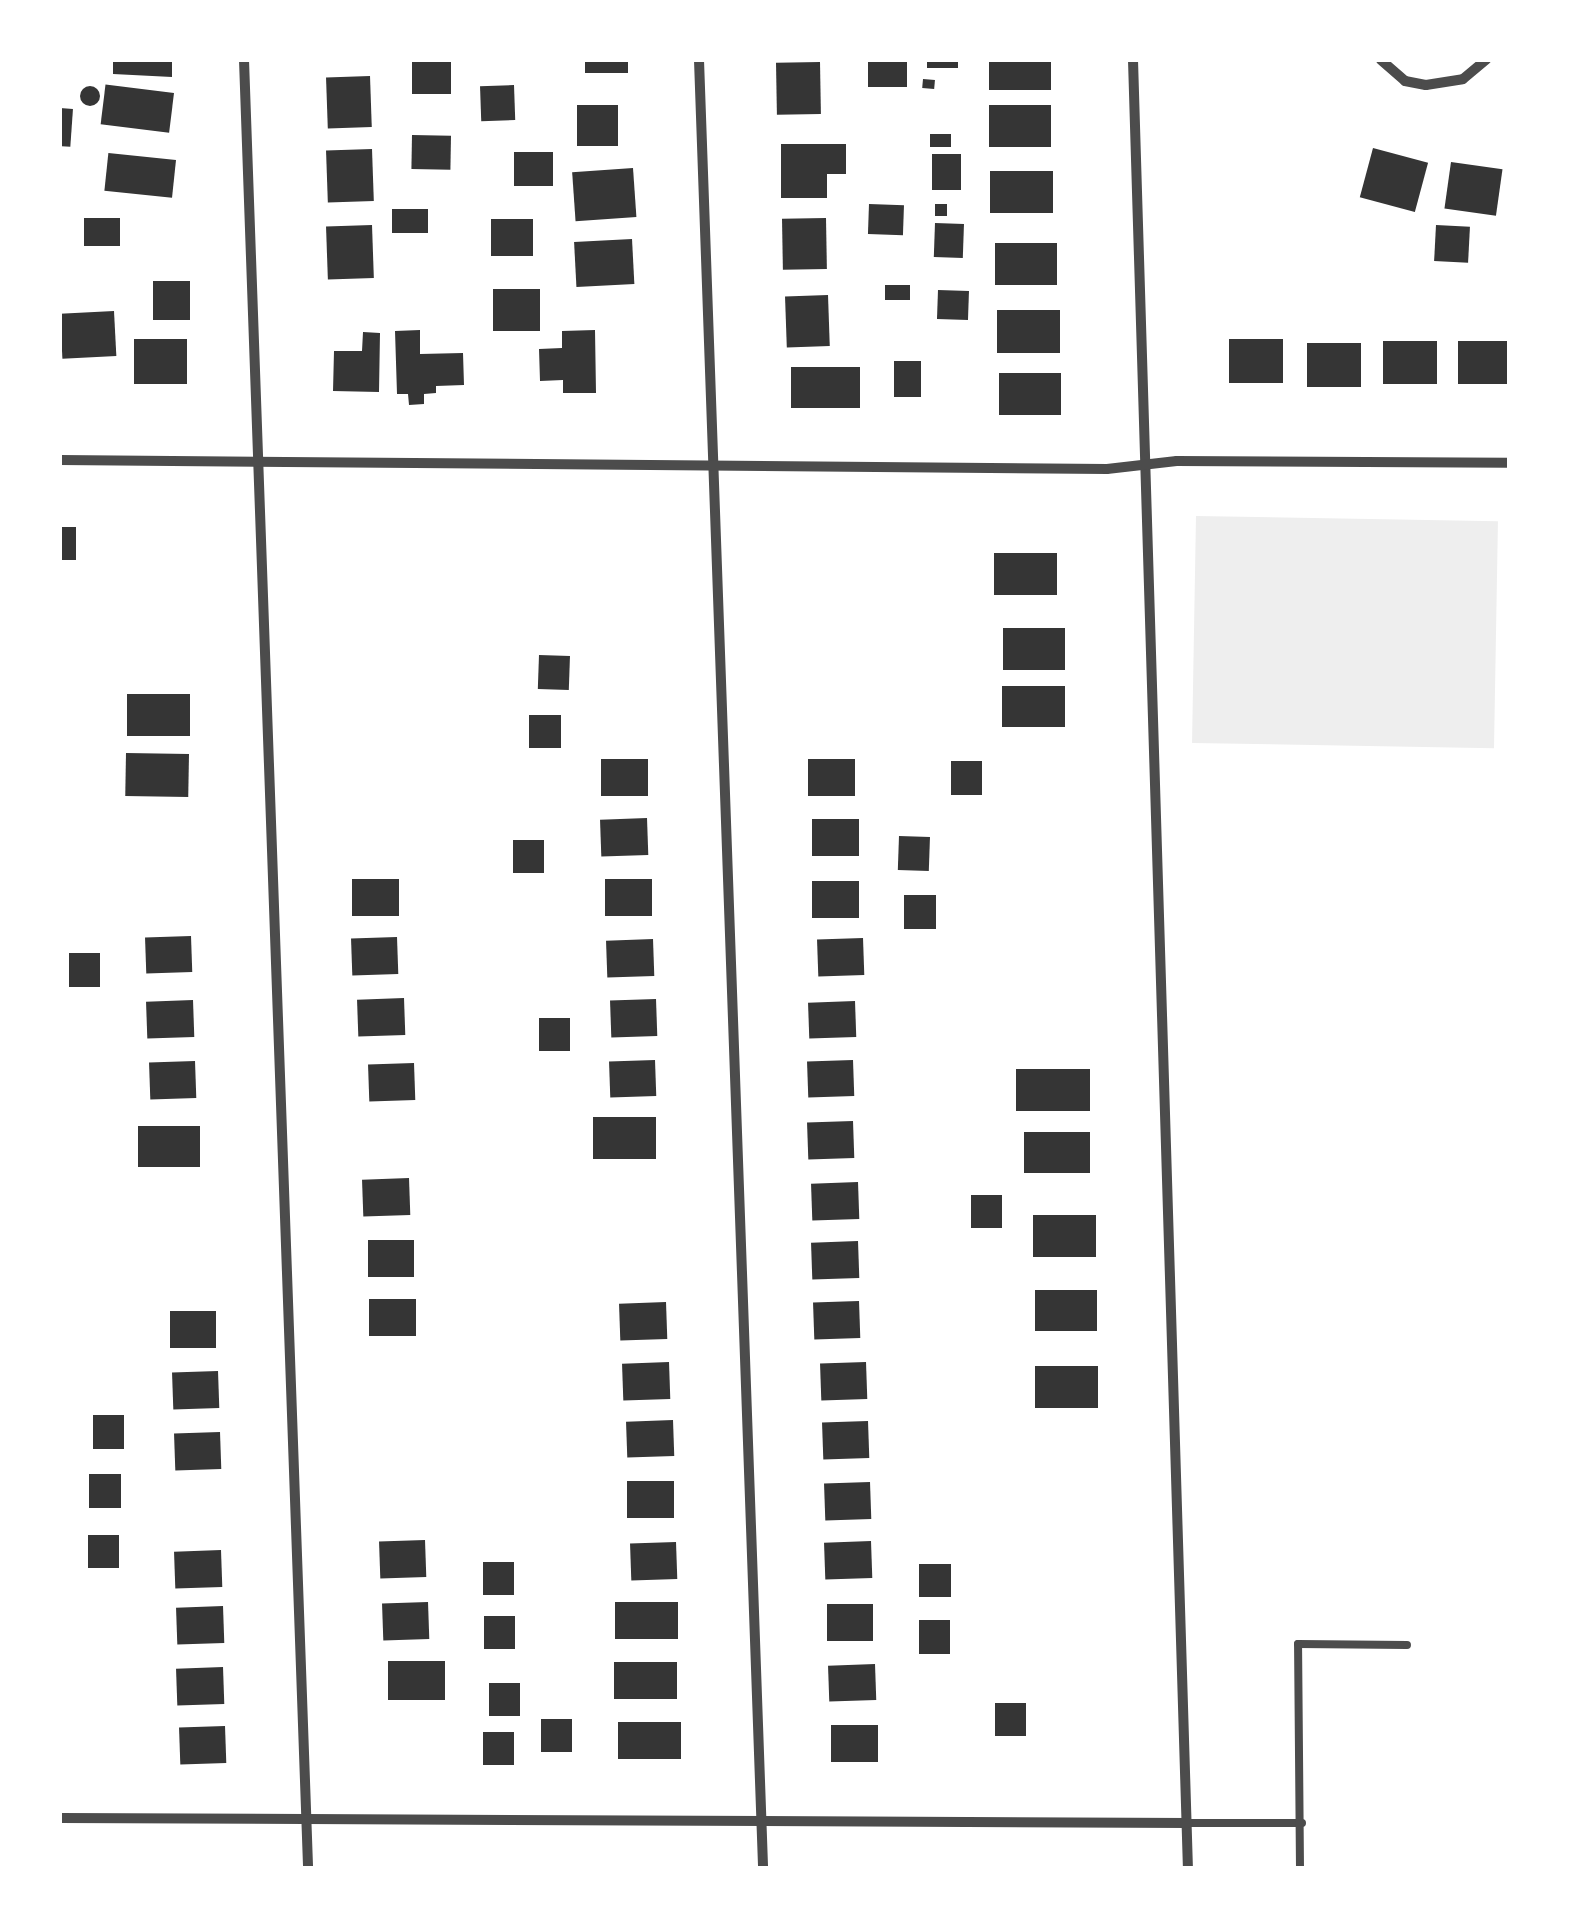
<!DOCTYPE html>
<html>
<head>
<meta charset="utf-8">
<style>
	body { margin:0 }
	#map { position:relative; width:1569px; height:1928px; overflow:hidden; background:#fff; font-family:Barlow,sans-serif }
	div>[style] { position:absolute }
	.green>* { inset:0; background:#eee; transform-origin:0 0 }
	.building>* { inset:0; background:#353535; transform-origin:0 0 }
	.round { border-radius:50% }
	.service>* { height:8px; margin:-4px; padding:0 4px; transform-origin:4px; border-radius:4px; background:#4c4c4c }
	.minor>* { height:10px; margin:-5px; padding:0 5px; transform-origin:5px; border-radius:5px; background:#4c4c4c }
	span { translate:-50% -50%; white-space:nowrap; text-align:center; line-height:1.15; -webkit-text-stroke:10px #fff; paint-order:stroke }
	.frame { position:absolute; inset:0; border:62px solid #fff; pointer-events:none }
</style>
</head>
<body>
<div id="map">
	<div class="green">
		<div style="left:1196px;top:516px;width:302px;height:227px;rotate:1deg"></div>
	</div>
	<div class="building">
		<div style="clip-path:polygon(113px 60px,172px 60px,172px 77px,113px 74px)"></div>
		<div style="left:585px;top:60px;width:43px;height:13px"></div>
		<div style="left:868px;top:60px;width:39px;height:27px"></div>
		<div style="left:927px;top:60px;width:31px;height:8px"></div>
		<div style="left:989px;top:60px;width:62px;height:30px"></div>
		<div style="left:412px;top:61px;width:39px;height:33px"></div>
		<div style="left:820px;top:62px;width:52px;height:44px;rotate:89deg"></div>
		<div style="left:370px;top:76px;width:51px;height:44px;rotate:88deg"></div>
		<div style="left:923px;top:79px;width:12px;height:9px;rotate:5deg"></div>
		<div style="left:514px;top:85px;width:35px;height:34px;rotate:88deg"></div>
		<div class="round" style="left:80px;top:86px;width:20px;height:20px"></div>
		<div style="left:174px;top:93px;width:40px;height:69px;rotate:97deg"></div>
		<div style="left:577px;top:105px;width:41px;height:41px"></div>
		<div style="left:989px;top:105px;width:62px;height:42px"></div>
		<div style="left:60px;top:108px;width:13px;height:38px;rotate:4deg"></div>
		<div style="left:930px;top:134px;width:21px;height:13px"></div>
		<div style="left:412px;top:135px;width:39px;height:34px;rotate:1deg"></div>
		<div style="clip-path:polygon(781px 144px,846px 144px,846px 174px,827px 174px,827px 198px,781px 198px)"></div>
		<div style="left:1373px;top:148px;width:57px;height:51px;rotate:15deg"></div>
		<div style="left:372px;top:149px;width:52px;height:46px;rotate:88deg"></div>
		<div style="left:514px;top:152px;width:39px;height:34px"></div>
		<div style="left:932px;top:154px;width:29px;height:36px"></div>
		<div style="left:176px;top:160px;width:38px;height:68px;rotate:96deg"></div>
		<div style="left:1451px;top:162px;width:52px;height:47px;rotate:8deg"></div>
		<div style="left:633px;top:168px;width:49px;height:61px;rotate:86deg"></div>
		<div style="left:990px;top:171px;width:63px;height:42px"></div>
		<div style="left:869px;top:204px;width:35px;height:30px;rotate:2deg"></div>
		<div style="left:935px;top:204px;width:12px;height:12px"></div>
		<div style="left:428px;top:209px;width:24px;height:36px;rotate:90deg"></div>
		<div style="left:84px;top:218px;width:36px;height:28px"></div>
		<div style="left:826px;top:218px;width:51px;height:44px;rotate:89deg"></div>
		<div style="left:491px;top:219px;width:42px;height:37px"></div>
		<div style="left:935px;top:223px;width:29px;height:34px;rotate:2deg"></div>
		<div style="left:372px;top:225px;width:53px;height:46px;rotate:88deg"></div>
		<div style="left:1436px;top:225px;width:34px;height:36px;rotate:3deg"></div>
		<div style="left:632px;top:239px;width:45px;height:58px;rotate:87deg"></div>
		<div style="left:995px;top:243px;width:62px;height:42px"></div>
		<div style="left:153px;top:281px;width:37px;height:39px"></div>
		<div style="left:885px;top:285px;width:25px;height:15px"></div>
		<div style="left:493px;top:289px;width:47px;height:42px"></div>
		<div style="left:938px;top:290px;width:31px;height:29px;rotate:2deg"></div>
		<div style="left:828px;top:295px;width:51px;height:43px;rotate:88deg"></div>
		<div style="left:997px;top:310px;width:63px;height:43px"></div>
		<div style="left:114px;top:311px;width:45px;height:54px;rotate:87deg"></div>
		<div style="clip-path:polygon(420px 330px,420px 354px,463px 353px,464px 385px,436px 386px,436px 393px,424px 394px,424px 404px,409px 405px,408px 394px,397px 394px,395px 331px)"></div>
		<div style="clip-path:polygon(595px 330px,596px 393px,563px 393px,563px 380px,540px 381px,539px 349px,562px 348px,562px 331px)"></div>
		<div style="clip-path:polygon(363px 332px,380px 333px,379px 392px,333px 391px,334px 351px,362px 351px)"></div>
		<div style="left:134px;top:339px;width:53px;height:45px"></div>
		<div style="left:1229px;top:339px;width:54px;height:44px"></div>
		<div style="left:1383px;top:341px;width:54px;height:43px"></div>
		<div style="left:1458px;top:341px;width:51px;height:43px"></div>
		<div style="left:1307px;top:343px;width:54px;height:44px"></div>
		<div style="left:894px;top:361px;width:27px;height:36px"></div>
		<div style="left:791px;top:367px;width:69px;height:41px"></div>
		<div style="left:999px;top:373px;width:62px;height:42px"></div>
		<div style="left:60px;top:527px;width:16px;height:33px"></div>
		<div style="left:994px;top:553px;width:63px;height:42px"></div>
		<div style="left:1003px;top:628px;width:62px;height:42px"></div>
		<div style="left:539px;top:655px;width:31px;height:34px;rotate:2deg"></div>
		<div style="left:1002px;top:686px;width:63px;height:41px"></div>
		<div style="left:127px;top:694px;width:63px;height:42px"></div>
		<div style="left:529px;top:715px;width:32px;height:33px"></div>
		<div style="left:126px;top:753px;width:63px;height:43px;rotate:1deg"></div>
		<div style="left:648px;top:759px;width:37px;height:47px;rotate:90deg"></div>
		<div style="left:855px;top:759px;width:37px;height:47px;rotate:90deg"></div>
		<div style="left:951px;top:761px;width:31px;height:34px"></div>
		<div style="left:647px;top:818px;width:37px;height:47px;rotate:88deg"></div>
		<div style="left:859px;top:819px;width:37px;height:47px;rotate:90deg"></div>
		<div style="left:899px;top:836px;width:31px;height:34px;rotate:2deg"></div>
		<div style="left:513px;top:840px;width:31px;height:33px"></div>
		<div style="left:399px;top:879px;width:37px;height:47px;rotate:90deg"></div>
		<div style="left:652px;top:879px;width:37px;height:47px;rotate:90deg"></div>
		<div style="left:859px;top:881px;width:37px;height:47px;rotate:90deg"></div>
		<div style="left:904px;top:895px;width:32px;height:34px"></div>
		<div style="left:191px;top:936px;width:36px;height:46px;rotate:88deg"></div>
		<div style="left:397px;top:937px;width:37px;height:46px;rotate:88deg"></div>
		<div style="left:863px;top:938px;width:37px;height:46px;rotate:88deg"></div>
		<div style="left:653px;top:939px;width:37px;height:47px;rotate:88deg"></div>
		<div style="left:69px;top:953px;width:31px;height:34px"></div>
		<div style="left:404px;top:998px;width:37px;height:47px;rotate:88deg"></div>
		<div style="left:656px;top:999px;width:37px;height:46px;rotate:88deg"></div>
		<div style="left:193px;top:1000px;width:37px;height:47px;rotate:88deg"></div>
		<div style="left:855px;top:1001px;width:36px;height:47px;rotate:88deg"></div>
		<div style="left:539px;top:1018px;width:31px;height:33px"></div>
		<div style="left:655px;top:1060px;width:36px;height:46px;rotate:88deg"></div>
		<div style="left:853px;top:1060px;width:36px;height:46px;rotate:88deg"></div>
		<div style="left:195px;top:1061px;width:37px;height:46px;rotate:88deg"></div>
		<div style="left:414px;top:1063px;width:37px;height:46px;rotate:88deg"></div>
		<div style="left:1016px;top:1069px;width:74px;height:42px"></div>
		<div style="left:593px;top:1117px;width:63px;height:42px"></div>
		<div style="left:853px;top:1121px;width:37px;height:46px;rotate:88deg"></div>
		<div style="left:138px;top:1126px;width:62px;height:41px"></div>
		<div style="left:1024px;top:1132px;width:66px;height:41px"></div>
		<div style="left:409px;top:1178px;width:37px;height:47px;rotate:88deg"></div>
		<div style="left:858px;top:1182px;width:37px;height:47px;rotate:88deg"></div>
		<div style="left:971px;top:1195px;width:31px;height:33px"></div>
		<div style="left:1033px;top:1215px;width:63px;height:42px"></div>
		<div style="left:368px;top:1240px;width:46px;height:37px"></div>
		<div style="left:858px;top:1241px;width:37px;height:47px;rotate:88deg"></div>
		<div style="left:1035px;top:1290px;width:62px;height:41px"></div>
		<div style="left:416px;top:1299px;width:37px;height:47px;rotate:90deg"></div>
		<div style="left:859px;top:1301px;width:37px;height:46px;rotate:88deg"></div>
		<div style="left:666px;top:1302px;width:37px;height:47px;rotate:88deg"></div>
		<div style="left:170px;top:1311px;width:46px;height:37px"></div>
		<div style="left:669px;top:1362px;width:37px;height:47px;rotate:88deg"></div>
		<div style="left:866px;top:1362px;width:37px;height:46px;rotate:88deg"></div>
		<div style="left:1035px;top:1366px;width:63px;height:42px"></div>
		<div style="left:218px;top:1371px;width:37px;height:46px;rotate:88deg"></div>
		<div style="left:93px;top:1415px;width:31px;height:34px"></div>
		<div style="left:673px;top:1420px;width:36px;height:47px;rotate:88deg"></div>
		<div style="left:868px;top:1421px;width:37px;height:46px;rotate:88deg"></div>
		<div style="left:220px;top:1432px;width:37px;height:46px;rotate:88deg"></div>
		<div style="left:89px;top:1474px;width:32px;height:34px"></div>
		<div style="left:674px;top:1481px;width:37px;height:47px;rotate:90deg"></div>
		<div style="left:870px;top:1482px;width:37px;height:46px;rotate:88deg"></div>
		<div style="left:88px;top:1535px;width:31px;height:33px"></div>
		<div style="left:425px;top:1540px;width:37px;height:46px;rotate:88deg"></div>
		<div style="left:871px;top:1541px;width:37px;height:47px;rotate:88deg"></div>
		<div style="left:676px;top:1542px;width:37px;height:46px;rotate:88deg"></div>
		<div style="left:221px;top:1550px;width:37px;height:47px;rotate:88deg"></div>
		<div style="left:483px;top:1562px;width:31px;height:33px"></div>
		<div style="left:919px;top:1564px;width:32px;height:33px"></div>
		<div style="left:428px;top:1602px;width:37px;height:46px;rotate:88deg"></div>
		<div style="left:615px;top:1602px;width:63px;height:37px"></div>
		<div style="left:827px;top:1604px;width:46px;height:37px"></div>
		<div style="left:223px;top:1606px;width:37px;height:47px;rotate:88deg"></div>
		<div style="left:484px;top:1616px;width:31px;height:33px"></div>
		<div style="left:919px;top:1620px;width:31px;height:34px"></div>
		<div style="left:445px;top:1661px;width:39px;height:57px;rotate:90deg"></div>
		<div style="left:677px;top:1662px;width:37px;height:63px;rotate:90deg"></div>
		<div style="left:875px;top:1664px;width:36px;height:47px;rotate:88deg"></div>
		<div style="left:223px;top:1667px;width:37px;height:47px;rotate:88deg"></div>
		<div style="left:489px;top:1683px;width:31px;height:33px"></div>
		<div style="left:995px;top:1703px;width:31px;height:33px"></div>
		<div style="left:541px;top:1719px;width:31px;height:33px"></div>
		<div style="left:681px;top:1722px;width:37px;height:63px;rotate:90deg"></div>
		<div style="left:831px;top:1725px;width:47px;height:37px"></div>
		<div style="left:225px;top:1726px;width:37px;height:46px;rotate:88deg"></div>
		<div style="left:483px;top:1732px;width:31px;height:33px"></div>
	</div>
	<div class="service">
		<div style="left:1188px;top:1823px;width:114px"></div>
		<div style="left:1300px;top:1868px;width:224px;rotate:-90.5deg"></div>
		<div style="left:1298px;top:1644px;width:109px;rotate:0.5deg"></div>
	</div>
	<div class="minor">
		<div style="left:244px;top:60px;width:1809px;rotate:87.97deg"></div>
		<div style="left:699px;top:60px;width:1809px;rotate:87.97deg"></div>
		<div style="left:1133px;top:60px;width:1809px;rotate:88.26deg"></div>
		<div style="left:1381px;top:60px;width:32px;rotate:41deg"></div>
		<div style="left:1405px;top:81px;width:21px;rotate:11deg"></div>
		<div style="left:1426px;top:85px;width:37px;rotate:-9deg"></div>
		<div style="left:1463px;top:79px;width:30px;rotate:-40deg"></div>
		<div style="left:60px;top:460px;width:1047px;rotate:0.49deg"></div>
		<div style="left:1107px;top:469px;width:70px;rotate:-6.5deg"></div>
		<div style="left:1177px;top:461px;width:332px;rotate:0.3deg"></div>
		<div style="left:60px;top:1818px;width:1128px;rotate:0.25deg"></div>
	</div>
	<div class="frame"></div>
</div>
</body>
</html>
